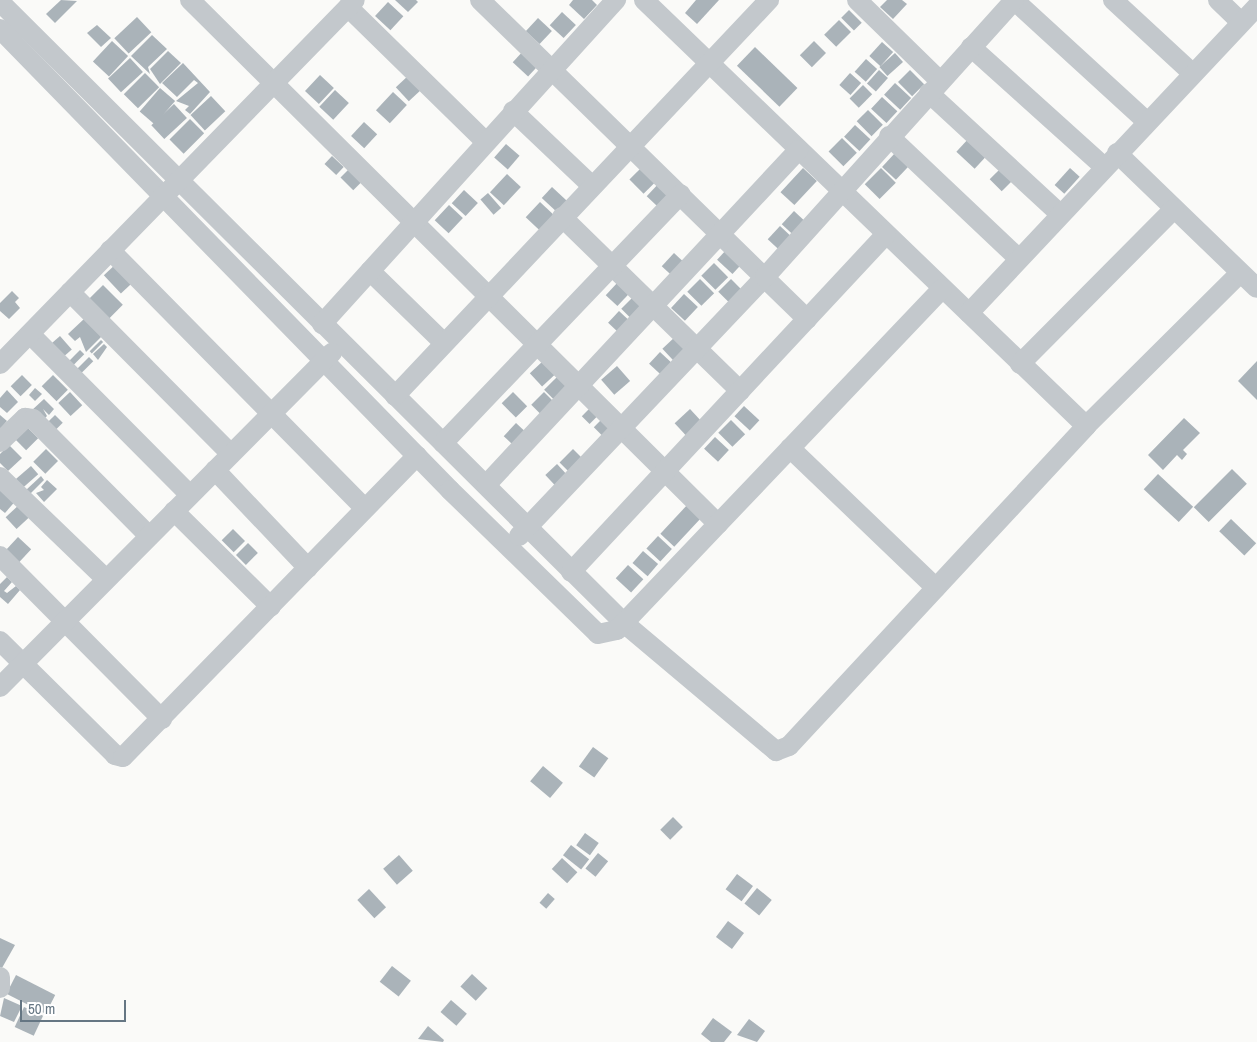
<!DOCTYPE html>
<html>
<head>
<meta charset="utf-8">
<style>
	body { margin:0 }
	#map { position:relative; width:1257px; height:1042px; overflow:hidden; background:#fafaf8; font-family:"Archivo Narrow",sans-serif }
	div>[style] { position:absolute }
	.building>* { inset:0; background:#aab3b9; transform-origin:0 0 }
	.minor>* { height:20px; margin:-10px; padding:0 10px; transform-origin:10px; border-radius:10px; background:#c3c8cc }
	span { translate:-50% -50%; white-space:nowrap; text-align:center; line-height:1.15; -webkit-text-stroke:5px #fff; paint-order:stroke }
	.scale { position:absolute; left:20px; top:1000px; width:106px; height:22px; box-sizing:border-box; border:2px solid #657683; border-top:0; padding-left:6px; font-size:15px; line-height:18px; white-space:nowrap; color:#657683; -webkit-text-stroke:4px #fff; paint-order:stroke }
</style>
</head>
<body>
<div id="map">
	<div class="building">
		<div style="clip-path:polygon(61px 0,77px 1px,55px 23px,46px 14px)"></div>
		<div style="clip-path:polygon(395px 0,416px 0,418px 2px,408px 12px)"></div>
		<div style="clip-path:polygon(573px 0,592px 0,597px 5px,584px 19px,569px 5px)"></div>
		<div style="clip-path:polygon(696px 0,719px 0,697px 24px,685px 13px)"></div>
		<div style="clip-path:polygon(887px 0,902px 0,907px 4px,893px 19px,880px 7px)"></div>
		<div style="left:388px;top:2px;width:21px;height:19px;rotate:43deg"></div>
		<div style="left:849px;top:10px;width:18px;height:11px;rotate:45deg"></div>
		<div style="left:562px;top:12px;width:19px;height:18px;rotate:43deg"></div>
		<div style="left:137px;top:17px;width:21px;height:31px;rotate:47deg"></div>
		<div style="left:538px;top:18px;width:19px;height:18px;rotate:43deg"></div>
		<div style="left:839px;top:20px;width:17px;height:21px;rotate:45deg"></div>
		<div style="clip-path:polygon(97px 25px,111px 38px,101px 47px,87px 33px)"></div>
		<div style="clip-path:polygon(152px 35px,167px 49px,148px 67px,150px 74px,131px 56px)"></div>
		<div style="left:112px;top:41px;width:22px;height:28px;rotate:43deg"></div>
		<div style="left:814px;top:41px;width:17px;height:20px;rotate:45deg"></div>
		<div style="left:882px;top:42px;width:15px;height:19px;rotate:42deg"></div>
		<div style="left:755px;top:47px;width:59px;height:26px;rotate:44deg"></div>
		<div style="left:525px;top:49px;width:21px;height:18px;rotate:43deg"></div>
		<div style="clip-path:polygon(168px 51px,181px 63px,160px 84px,150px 69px)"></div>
		<div style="left:895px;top:53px;width:12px;height:21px;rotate:48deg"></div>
		<div style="left:130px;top:58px;width:19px;height:30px;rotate:47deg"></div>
		<div style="left:866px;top:59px;width:15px;height:17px;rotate:42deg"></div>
		<div style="clip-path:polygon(183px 63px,210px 92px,190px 114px,185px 110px,189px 106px,176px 101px,198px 83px,194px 80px,177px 97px,162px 83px)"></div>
		<div style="left:879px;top:70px;width:12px;height:18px;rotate:42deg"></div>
		<div style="left:910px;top:70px;width:20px;height:17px;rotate:45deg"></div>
		<div style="left:145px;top:73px;width:20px;height:30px;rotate:45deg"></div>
		<div style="left:850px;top:73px;width:15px;height:16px;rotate:42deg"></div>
		<div style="left:320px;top:75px;width:19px;height:22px;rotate:43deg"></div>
		<div style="left:409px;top:75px;width:19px;height:18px;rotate:47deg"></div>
		<div style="left:895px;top:83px;width:22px;height:16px;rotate:43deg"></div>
		<div style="left:863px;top:85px;width:13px;height:19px;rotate:45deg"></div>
		<div style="left:160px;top:88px;width:20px;height:31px;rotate:41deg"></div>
		<div style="left:335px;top:90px;width:19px;height:23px;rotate:43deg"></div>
		<div style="left:393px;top:92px;width:19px;height:25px;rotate:43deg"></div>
		<div style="left:211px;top:96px;width:21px;height:28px;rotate:47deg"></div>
		<div style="left:882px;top:97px;width:21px;height:16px;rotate:43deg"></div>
		<div style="left:174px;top:104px;width:19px;height:31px;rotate:47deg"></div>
		<div style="left:868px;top:110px;width:21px;height:16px;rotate:45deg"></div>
		<div style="left:190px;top:119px;width:20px;height:29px;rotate:45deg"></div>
		<div style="left:364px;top:122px;width:18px;height:19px;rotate:43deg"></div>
		<div style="left:855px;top:125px;width:21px;height:16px;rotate:43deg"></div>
		<div style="left:970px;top:137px;width:25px;height:20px;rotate:43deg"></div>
		<div style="left:842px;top:138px;width:21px;height:19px;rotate:45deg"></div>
		<div style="left:506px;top:144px;width:18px;height:18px;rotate:41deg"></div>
		<div style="left:895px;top:153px;width:19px;height:19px;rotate:43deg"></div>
		<div style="left:332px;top:156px;width:16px;height:11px;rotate:43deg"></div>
		<div style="left:645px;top:164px;width:20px;height:22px;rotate:45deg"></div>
		<div style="left:803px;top:168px;width:19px;height:33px;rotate:43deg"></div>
		<div style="left:881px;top:168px;width:21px;height:23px;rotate:45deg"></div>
		<div style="left:1001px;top:168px;width:17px;height:16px;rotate:45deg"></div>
		<div style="left:1070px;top:168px;width:13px;height:23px;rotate:42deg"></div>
		<div style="left:349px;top:169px;width:18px;height:12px;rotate:45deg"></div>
		<div style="left:507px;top:174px;width:19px;height:25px;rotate:43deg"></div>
		<div style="left:661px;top:181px;width:19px;height:21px;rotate:43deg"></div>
		<div style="left:552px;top:187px;width:21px;height:15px;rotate:43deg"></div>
		<div style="left:464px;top:190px;width:19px;height:18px;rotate:43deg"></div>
		<div style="left:488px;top:193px;width:20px;height:10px;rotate:49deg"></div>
		<div style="left:540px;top:202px;width:19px;height:21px;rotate:43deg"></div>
		<div style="left:449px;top:205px;width:19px;height:21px;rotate:43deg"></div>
		<div style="left:794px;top:211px;width:19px;height:18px;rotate:43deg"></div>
		<div style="left:780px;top:226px;width:18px;height:18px;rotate:43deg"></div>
		<div style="left:728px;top:248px;width:21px;height:16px;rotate:43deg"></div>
		<div style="left:674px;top:253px;width:19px;height:18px;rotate:43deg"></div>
		<div style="left:117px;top:263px;width:25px;height:18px;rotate:47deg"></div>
		<div style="left:714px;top:263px;width:20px;height:18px;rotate:45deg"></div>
		<div style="left:700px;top:279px;width:20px;height:18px;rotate:45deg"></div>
		<div style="left:731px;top:279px;width:20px;height:18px;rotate:45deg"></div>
		<div style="left:618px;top:282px;width:16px;height:18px;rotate:43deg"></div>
		<div style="left:103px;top:285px;width:28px;height:21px;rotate:45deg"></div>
		<div style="clip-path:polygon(12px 291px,19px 298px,15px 302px,20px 308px,9px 319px,0 311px,0 303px)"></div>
		<div style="left:684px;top:294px;width:19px;height:19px;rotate:43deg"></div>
		<div style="left:634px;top:296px;width:18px;height:18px;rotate:45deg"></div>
		<div style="left:619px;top:311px;width:19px;height:16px;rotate:43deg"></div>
		<div style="clip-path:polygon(85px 318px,102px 336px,86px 352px,80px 337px,75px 341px,68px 334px)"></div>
		<div style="left:677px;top:335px;width:22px;height:20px;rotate:47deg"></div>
		<div style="left:60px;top:336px;width:18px;height:16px;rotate:49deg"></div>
		<div style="left:101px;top:340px;width:3px;height:16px;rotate:45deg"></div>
		<div style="clip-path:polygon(104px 344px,107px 347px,98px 360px,93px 354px)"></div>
		<div style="left:80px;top:350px;width:6px;height:19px;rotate:45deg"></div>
		<div style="left:660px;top:352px;width:21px;height:16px;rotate:43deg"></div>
		<div style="left:89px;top:357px;width:6px;height:17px;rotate:45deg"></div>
		<div style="left:543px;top:361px;width:18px;height:18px;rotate:47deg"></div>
		<div style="clip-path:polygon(1257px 361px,1257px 400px,1238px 381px)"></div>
		<div style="left:617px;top:366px;width:20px;height:21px;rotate:49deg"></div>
		<div style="left:22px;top:375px;width:14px;height:16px;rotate:45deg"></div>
		<div style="left:53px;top:375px;width:21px;height:16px;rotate:45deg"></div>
		<div style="left:559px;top:375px;width:20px;height:21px;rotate:45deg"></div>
		<div style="clip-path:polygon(35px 388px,42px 394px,35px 401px,29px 395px)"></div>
		<div style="clip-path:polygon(7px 390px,18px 402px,7px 413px,0 407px,0 398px)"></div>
		<div style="left:70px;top:392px;width:18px;height:16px;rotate:47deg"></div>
		<div style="left:513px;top:392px;width:20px;height:16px;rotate:45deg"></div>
		<div style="left:544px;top:392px;width:18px;height:18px;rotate:45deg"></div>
		<div style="clip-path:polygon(44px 399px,54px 409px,49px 415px,43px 409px,47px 416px,42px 421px,31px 411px)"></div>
		<div style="left:744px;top:406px;width:21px;height:14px;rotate:43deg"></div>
		<div style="left:591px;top:407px;width:11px;height:13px;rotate:45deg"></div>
		<div style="left:690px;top:409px;width:19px;height:21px;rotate:47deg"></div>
		<div style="clip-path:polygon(0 415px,7px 421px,0 429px)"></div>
		<div style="left:55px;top:415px;width:11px;height:10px;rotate:45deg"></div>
		<div style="left:603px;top:418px;width:16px;height:13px;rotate:45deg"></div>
		<div style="clip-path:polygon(1184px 418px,1200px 433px,1183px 450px,1187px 454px,1182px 460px,1177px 455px,1163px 470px,1148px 455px)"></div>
		<div style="left:731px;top:420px;width:20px;height:18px;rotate:45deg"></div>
		<div style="left:516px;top:423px;width:19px;height:18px;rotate:43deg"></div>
		<div style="left:24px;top:424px;width:20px;height:17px;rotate:45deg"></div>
		<div style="left:715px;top:437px;width:19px;height:16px;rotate:43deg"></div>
		<div style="clip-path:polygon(9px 445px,22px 458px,8px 471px,0 463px,0 454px)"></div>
		<div style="left:46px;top:449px;width:17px;height:18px;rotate:45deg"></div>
		<div style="left:573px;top:449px;width:17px;height:19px;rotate:45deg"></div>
		<div style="left:557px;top:464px;width:19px;height:16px;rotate:47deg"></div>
		<div style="left:31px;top:466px;width:11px;height:20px;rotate:49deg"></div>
		<div style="left:1232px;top:469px;width:21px;height:54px;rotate:45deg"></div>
		<div style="left:1158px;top:474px;width:48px;height:21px;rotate:43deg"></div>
		<div style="clip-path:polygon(41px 476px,44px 480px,29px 495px,25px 491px)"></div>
		<div style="clip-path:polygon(47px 480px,57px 489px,44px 502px,36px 493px,44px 490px,41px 487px)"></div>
		<div style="clip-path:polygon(0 488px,18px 498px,5px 513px,0 509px)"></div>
		<div style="left:21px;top:503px;width:16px;height:21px;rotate:47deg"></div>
		<div style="left:689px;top:503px;width:19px;height:42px;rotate:43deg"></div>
		<div style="left:1231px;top:519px;width:35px;height:17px;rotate:44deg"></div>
		<div style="left:233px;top:529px;width:17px;height:16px;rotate:45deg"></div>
		<div style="left:658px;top:536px;width:19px;height:17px;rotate:43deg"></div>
		<div style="left:18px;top:537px;width:18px;height:18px;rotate:43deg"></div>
		<div style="left:248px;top:543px;width:14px;height:17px;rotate:45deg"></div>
		<div style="left:643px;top:551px;width:20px;height:16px;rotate:41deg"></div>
		<div style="left:628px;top:565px;width:21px;height:18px;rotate:43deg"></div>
		<div style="clip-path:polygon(7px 577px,12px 582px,4px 591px,7px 593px,16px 586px,20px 590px,8px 604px,0 597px,0 584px)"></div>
		<div style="left:593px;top:747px;width:19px;height:24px;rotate:36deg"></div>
		<div style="left:543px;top:766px;width:26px;height:20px;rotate:40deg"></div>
		<div style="left:673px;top:817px;width:14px;height:18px;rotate:45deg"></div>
		<div style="left:585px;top:833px;width:17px;height:15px;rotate:36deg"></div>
		<div style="left:571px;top:845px;width:23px;height:13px;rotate:38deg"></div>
		<div style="left:598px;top:853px;width:13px;height:20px;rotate:39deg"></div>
		<div style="left:399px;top:855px;width:21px;height:21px;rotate:49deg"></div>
		<div style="left:562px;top:858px;width:21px;height:15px;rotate:43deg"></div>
		<div style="left:737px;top:874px;width:20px;height:19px;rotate:37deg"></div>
		<div style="left:757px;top:888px;width:19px;height:20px;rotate:39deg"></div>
		<div style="left:369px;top:889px;width:25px;height:16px;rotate:47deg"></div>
		<div style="left:548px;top:893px;width:9px;height:13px;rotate:41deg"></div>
		<div style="left:728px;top:921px;width:20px;height:20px;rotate:37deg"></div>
		<div style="clip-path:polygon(0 938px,15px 945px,2px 968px,0 967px)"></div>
		<div style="left:392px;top:966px;width:24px;height:20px;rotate:38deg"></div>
		<div style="left:472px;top:974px;width:21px;height:17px;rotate:43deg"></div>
		<div style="left:16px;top:975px;width:44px;height:21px;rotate:27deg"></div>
		<div style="clip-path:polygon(4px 998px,22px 1006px,14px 1022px,0 1016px)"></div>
		<div style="left:451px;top:1000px;width:21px;height:16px;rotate:41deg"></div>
		<div style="left:24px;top:1007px;width:21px;height:22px;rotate:25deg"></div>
		<div style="clip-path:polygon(713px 1018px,732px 1032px,724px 1042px,711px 1042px,701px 1034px)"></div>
		<div style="clip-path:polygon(749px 1019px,765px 1031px,757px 1042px,737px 1035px)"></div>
		<div style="clip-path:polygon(428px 1026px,444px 1040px,443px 1042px,418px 1039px)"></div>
	</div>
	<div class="minor">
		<div style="left:190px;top:0;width:744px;rotate:44.78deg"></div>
		<div style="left:480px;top:0;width:457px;rotate:44.3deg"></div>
		<div style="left:644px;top:0;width:614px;rotate:43.94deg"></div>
		<div style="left:857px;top:0;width:115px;rotate:44.3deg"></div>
		<div style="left:1014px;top:0;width:179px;rotate:42.5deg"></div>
		<div style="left:1113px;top:0;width:108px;rotate:42.7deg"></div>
		<div style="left:1218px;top:0;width:32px;rotate:44deg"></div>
		<div style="left:0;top:2px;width:880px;rotate:44.86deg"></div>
		<div style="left:624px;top:623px;width:199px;rotate:40.1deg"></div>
		<div style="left:776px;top:751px;width:14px;rotate:-21deg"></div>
		<div style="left:789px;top:746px;width:437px;rotate:-47.1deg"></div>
		<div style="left:1086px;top:426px;width:217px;rotate:-44.8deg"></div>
		<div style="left:348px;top:7px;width:192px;rotate:44.4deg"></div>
		<div style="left:0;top:29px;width:644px;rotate:45.69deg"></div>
		<div style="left:450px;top:490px;width:206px;rotate:44.2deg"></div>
		<div style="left:598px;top:634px;width:19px;rotate:-12deg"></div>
		<div style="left:617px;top:630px;width:471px;rotate:-46.4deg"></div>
		<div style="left:971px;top:47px;width:178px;rotate:42deg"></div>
		<div style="left:929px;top:93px;width:177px;rotate:42.7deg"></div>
		<div style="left:513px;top:111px;width:109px;rotate:43.5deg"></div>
		<div style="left:889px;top:136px;width:178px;rotate:43.4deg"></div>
		<div style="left:1117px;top:153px;width:194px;rotate:44deg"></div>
		<div style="left:562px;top:217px;width:249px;rotate:44.3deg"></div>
		<div style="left:110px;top:250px;width:363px;rotate:45.4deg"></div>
		<div style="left:370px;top:271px;width:103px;rotate:44.2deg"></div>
		<div style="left:70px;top:292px;width:228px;rotate:45.2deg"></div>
		<div style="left:969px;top:313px;width:421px;rotate:-46.8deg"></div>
		<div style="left:322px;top:324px;width:438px;rotate:-47.8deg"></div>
		<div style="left:30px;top:334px;width:227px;rotate:45.2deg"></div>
		<div style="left:0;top:364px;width:508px;rotate:-45.72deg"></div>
		<div style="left:1020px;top:364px;width:218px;rotate:-45.2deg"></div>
		<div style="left:395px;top:396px;width:545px;rotate:-46.64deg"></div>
		<div style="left:0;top:442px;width:35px;rotate:-44deg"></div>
		<div style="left:25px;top:418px;width:8px;rotate:7deg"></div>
		<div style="left:33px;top:419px;width:165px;rotate:45.2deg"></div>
		<div style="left:443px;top:443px;width:344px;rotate:-46.3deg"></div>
		<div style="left:790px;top:448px;width:202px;rotate:43.8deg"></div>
		<div style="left:215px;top:470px;width:135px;rotate:46.5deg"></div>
		<div style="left:0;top:477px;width:147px;rotate:43.9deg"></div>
		<div style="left:486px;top:485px;width:458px;rotate:-47deg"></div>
		<div style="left:174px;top:511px;width:136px;rotate:44.7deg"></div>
		<div style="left:519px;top:536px;width:357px;rotate:-46.5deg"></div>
		<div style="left:765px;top:277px;width:372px;rotate:-48deg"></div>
		<div style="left:0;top:556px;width:230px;rotate:45.2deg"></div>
		<div style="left:571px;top:572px;width:461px;rotate:-47deg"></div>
		<div style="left:0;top:641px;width:162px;rotate:44.7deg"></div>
		<div style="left:115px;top:755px;width:8px;rotate:14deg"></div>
		<div style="left:123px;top:757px;width:421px;rotate:-45.7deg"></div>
		<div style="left:0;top:687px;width:471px;rotate:-45.2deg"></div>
		<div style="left:0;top:977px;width:11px;rotate:90deg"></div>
	</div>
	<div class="scale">50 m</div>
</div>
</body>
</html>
